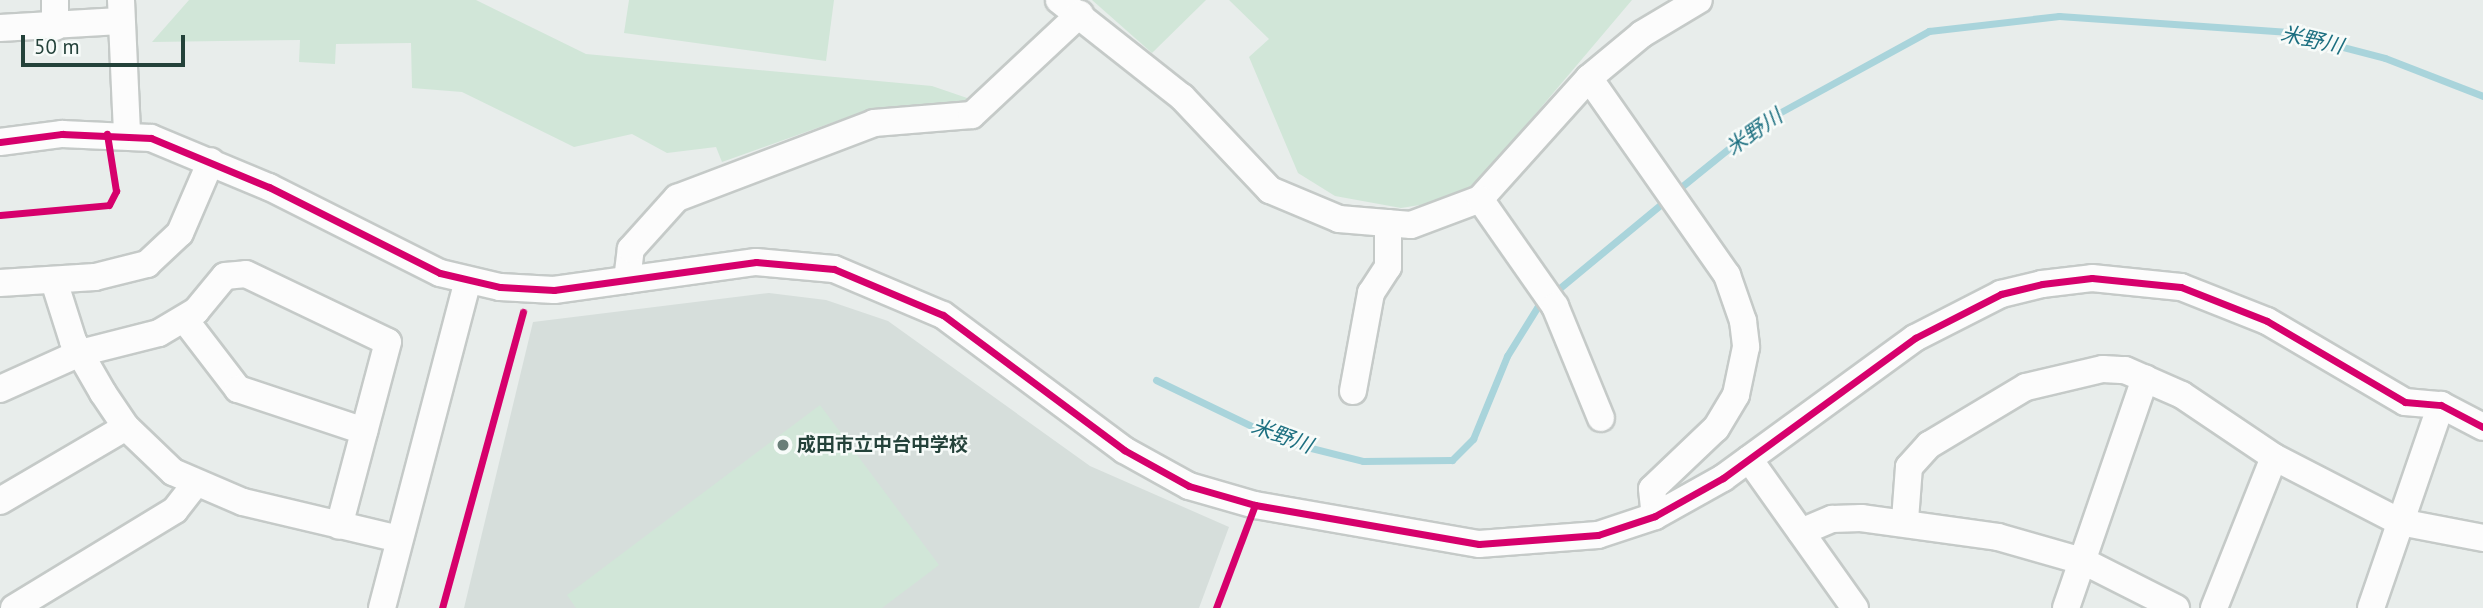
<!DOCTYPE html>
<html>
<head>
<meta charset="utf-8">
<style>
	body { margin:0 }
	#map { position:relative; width:2483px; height:608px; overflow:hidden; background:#e8edeb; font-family:"PT Sans","Noto Sans JP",sans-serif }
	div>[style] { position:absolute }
	.built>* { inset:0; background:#d6dedb }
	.green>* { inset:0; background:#d1e6d8 }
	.stream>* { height:7px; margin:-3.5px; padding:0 3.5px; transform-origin:3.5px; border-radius:3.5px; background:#a9d4db }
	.roads { filter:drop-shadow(2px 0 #c5cac8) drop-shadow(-2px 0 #c5cac8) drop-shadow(0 2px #c5cac8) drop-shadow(0 -2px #c5cac8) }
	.minor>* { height:26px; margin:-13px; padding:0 13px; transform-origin:13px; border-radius:13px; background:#fcfcfc }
	.cycleway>* { height:7px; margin:-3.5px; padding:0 3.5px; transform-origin:3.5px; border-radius:3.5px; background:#d6006c }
	.dots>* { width:19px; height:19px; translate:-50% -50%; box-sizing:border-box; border:4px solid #f7fbf9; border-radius:50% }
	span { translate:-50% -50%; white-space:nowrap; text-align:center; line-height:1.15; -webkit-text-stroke:5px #f7fbf9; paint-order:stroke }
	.poi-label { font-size:19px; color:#24423a; font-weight:700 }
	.left { translate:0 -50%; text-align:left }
	.water-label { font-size:21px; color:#1c6f80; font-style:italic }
	.scale { position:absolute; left:21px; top:35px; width:164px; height:32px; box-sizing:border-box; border:4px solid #24423a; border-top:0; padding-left:9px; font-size:21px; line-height:24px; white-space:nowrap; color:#24423a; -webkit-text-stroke:5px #f7fbf9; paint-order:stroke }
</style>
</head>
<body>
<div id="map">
	<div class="built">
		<div style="clip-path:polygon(769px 293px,826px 300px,888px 321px,1090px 466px,1229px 527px,1199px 608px,464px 608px,533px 322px)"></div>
	</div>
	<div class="green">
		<div style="clip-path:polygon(189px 0,476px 0,586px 54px,932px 86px,973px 100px,859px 113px,722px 162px,716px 147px,667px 153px,632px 134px,574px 147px,462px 92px,412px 88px,411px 43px,336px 44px,335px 64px,299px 62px,300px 40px,152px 42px)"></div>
		<div style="clip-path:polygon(629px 0,834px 0,826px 61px,624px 33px)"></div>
		<div style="clip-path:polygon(1092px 0,1206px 0,1152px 53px)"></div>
		<div style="clip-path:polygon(1229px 0,1632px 0,1477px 183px,1445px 201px,1401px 208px,1335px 196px,1298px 173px,1249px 57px,1269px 39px)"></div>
		<div style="clip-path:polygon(820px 405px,939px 565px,882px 608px,576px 608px,567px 595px)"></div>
	</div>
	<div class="stream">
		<div style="left:1675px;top:192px;width:108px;rotate:-39deg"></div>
		<div style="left:1759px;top:124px;width:194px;rotate:-28.7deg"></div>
		<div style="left:1929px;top:31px;width:131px;rotate:-6.6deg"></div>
		<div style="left:2059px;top:16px;width:227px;rotate:4deg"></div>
		<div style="left:2285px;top:32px;width:103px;rotate:14.6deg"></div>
		<div style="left:2385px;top:58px;width:105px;rotate:21.2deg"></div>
		<div style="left:1156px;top:380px;width:141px;rotate:25.7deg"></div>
		<div style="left:1283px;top:441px;width:82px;rotate:14deg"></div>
		<div style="left:1363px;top:461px;width:89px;rotate:-0.6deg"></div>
		<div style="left:1452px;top:460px;width:30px;rotate:-45deg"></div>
		<div style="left:1473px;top:439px;width:90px;rotate:-67.7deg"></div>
		<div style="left:1507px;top:356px;width:59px;rotate:-58.2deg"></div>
		<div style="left:1538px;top:306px;width:166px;rotate:-39.6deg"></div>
	</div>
	<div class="roads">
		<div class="minor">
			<div style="left:121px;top:0;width:134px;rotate:87.4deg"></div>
			<div style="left:1059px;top:0;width:157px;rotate:38.3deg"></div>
			<div style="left:1182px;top:97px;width:128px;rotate:46.6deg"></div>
			<div style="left:1270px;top:190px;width:75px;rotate:22.8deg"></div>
			<div style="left:1339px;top:219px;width:72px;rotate:4.8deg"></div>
			<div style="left:1411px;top:225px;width:74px;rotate:-20.6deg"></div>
			<div style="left:1480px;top:199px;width:163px;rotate:-48deg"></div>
			<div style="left:1589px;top:78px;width:69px;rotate:-39.7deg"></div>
			<div style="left:1642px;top:34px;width:66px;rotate:-30.8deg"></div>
			<div style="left:55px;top:27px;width:27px;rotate:-90deg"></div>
			<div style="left:0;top:28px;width:120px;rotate:-3.3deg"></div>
			<div style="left:1589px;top:78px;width:241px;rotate:55deg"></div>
			<div style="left:1727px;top:275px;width:49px;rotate:70.8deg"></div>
			<div style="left:1743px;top:321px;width:26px;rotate:83deg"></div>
			<div style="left:1746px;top:347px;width:49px;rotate:101.8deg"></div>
			<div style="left:1736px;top:395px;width:39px;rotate:121deg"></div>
			<div style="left:1716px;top:428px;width:88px;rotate:136.4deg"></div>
			<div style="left:1652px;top:489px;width:27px;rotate:84deg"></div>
			<div style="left:0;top:142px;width:63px;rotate:-7.4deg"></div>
			<div style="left:62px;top:134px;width:89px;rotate:2.6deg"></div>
			<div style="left:151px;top:138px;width:128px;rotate:22.6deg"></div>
			<div style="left:269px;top:187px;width:191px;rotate:26.7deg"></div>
			<div style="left:440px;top:273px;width:62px;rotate:13.1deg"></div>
			<div style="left:500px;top:287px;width:54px;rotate:3.2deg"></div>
			<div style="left:554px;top:290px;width:204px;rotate:-7.9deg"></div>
			<div style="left:756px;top:262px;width:78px;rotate:5.1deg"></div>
			<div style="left:834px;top:269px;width:118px;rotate:22.9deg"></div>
			<div style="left:943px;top:315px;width:226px;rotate:36.7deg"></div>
			<div style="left:1124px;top:450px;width:74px;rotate:29deg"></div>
			<div style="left:1189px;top:486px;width:69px;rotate:16.1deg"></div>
			<div style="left:1255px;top:505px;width:227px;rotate:9.9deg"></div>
			<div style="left:1479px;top:544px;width:119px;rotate:-4.3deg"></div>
			<div style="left:1598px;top:535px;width:60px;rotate:-18.4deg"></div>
			<div style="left:1655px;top:516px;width:78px;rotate:-29.2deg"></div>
			<div style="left:1723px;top:478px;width:238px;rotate:-36.1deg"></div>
			<div style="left:1915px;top:338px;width:97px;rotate:-27.1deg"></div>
			<div style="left:2001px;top:294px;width:42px;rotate:-13.7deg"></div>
			<div style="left:2042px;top:284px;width:50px;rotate:-6.8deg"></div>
			<div style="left:2092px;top:278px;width:89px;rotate:5.8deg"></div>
			<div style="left:2181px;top:287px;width:92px;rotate:21.6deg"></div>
			<div style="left:2267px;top:321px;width:160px;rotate:30.4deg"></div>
			<div style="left:2405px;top:402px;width:36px;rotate:5deg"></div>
			<div style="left:2441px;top:405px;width:47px;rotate:27.6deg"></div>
			<div style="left:1480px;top:199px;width:131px;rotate:55deg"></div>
			<div style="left:1555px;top:306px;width:121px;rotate:67.7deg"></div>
			<div style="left:627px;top:280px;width:31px;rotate:-83deg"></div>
			<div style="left:631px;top:249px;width:69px;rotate:-48deg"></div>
			<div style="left:677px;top:198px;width:211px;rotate:-20.8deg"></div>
			<div style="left:874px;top:123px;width:98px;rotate:-4.7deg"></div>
			<div style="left:972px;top:115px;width:148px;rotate:-43.1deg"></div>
			<div style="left:54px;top:281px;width:63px;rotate:72.4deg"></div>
			<div style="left:73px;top:341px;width:60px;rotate:60deg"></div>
			<div style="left:103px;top:393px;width:41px;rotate:55.9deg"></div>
			<div style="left:126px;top:427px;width:65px;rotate:43.8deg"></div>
			<div style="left:173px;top:472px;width:76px;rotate:23.2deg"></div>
			<div style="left:243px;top:502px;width:160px;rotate:13.3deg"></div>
			<div style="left:0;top:283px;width:95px;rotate:-3.6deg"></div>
			<div style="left:95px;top:277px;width:54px;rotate:-14deg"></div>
			<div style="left:147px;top:264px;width:45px;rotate:-43.2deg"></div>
			<div style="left:180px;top:233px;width:78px;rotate:-66.7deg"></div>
			<div style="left:185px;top:320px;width:87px;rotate:52.5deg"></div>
			<div style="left:238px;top:389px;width:133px;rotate:18.4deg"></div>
			<div style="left:0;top:389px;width:88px;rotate:-24.2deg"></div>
			<div style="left:80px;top:353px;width:81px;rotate:-14.2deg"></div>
			<div style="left:159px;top:333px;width:43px;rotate:-30.7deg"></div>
			<div style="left:196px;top:311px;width:45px;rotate:-50.4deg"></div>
			<div style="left:225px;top:276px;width:21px;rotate:-5deg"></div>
			<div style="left:246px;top:274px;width:157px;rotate:25.6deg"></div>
			<div style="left:388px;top:342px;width:190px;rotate:104.9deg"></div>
			<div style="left:1353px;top:391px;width:100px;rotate:-79.6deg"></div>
			<div style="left:1371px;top:293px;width:31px;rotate:-57deg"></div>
			<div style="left:1388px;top:267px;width:44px;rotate:-90deg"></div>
			<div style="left:1749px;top:459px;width:183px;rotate:54.6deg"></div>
			<div style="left:0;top:501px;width:146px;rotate:-30.4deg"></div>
			<div style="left:1905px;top:520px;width:53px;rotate:-85.7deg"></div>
			<div style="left:1909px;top:467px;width:30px;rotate:-48deg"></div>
			<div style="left:1929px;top:445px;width:113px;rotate:-30.9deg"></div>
			<div style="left:2026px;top:387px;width:79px;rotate:-13.2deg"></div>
			<div style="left:2103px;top:369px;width:22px;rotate:3deg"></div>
			<div style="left:2125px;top:370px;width:62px;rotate:23.7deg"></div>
			<div style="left:2182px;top:395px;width:111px;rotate:34deg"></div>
			<div style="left:2274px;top:457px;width:142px;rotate:27.3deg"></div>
			<div style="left:2400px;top:522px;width:85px;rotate:10.9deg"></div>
			<div style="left:1801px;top:532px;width:34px;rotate:-23deg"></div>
			<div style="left:1832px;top:519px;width:29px;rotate:-2deg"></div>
			<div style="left:1861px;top:518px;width:138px;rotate:7.9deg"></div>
			<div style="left:1998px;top:537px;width:91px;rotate:16deg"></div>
			<div style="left:2085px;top:562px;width:102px;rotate:26.8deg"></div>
			<div style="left:14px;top:608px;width:188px;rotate:-31.3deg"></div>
			<div style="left:175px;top:510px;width:33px;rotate:-52deg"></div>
			<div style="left:382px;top:608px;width:338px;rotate:-75.3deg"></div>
			<div style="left:2066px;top:608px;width:243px;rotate:-71deg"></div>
			<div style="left:2214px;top:608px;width:162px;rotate:-68.3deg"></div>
			<div style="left:2371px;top:608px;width:215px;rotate:-71deg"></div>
		</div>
	</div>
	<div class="cycleway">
		<div style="left:0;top:142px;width:63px;rotate:-7.4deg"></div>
		<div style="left:62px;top:134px;width:89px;rotate:2.6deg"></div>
		<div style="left:151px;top:138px;width:128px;rotate:22.6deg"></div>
		<div style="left:269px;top:187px;width:191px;rotate:26.7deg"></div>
		<div style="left:440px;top:273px;width:62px;rotate:13.1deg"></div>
		<div style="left:500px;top:287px;width:54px;rotate:3.2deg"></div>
		<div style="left:554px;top:290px;width:204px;rotate:-7.9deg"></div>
		<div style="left:756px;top:262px;width:78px;rotate:5.1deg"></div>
		<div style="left:834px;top:269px;width:118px;rotate:22.9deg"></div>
		<div style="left:943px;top:315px;width:226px;rotate:36.7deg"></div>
		<div style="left:1124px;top:450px;width:74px;rotate:29deg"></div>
		<div style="left:1189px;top:486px;width:69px;rotate:16.1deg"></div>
		<div style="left:1255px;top:505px;width:227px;rotate:9.9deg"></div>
		<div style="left:1479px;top:544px;width:119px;rotate:-4.3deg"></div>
		<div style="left:1598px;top:535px;width:60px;rotate:-18.4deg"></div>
		<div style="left:1655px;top:516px;width:78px;rotate:-29.2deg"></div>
		<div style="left:1723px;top:478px;width:238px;rotate:-36.1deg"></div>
		<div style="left:1915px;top:338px;width:97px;rotate:-27.1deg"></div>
		<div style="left:2001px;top:294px;width:42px;rotate:-13.7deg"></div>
		<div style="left:2042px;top:284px;width:50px;rotate:-6.8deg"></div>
		<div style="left:2092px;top:278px;width:89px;rotate:5.8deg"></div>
		<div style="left:2181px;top:287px;width:92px;rotate:21.6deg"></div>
		<div style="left:2267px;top:321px;width:160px;rotate:30.4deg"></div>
		<div style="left:2405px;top:402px;width:36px;rotate:5deg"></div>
		<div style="left:2441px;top:405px;width:47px;rotate:27.6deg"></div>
		<div style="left:0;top:215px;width:109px;rotate:-5.2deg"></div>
		<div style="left:109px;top:205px;width:16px;rotate:-63deg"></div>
		<div style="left:116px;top:191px;width:58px;rotate:-99deg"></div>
		<div style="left:442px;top:608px;width:307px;rotate:-74.7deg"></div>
		<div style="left:1216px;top:608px;width:110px;rotate:-69.3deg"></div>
	</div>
	<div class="dots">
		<div style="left:783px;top:445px;background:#697e78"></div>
	</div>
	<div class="poi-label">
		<span class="left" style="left:797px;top:445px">成田市立中台中学校</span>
	</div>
	<div class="water-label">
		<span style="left:2312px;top:40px;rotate:13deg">米野川</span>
		<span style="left:1754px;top:132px;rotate:-35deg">米野川</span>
		<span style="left:1282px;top:436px;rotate:20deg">米野川</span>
	</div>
	<div class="scale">50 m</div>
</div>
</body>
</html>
